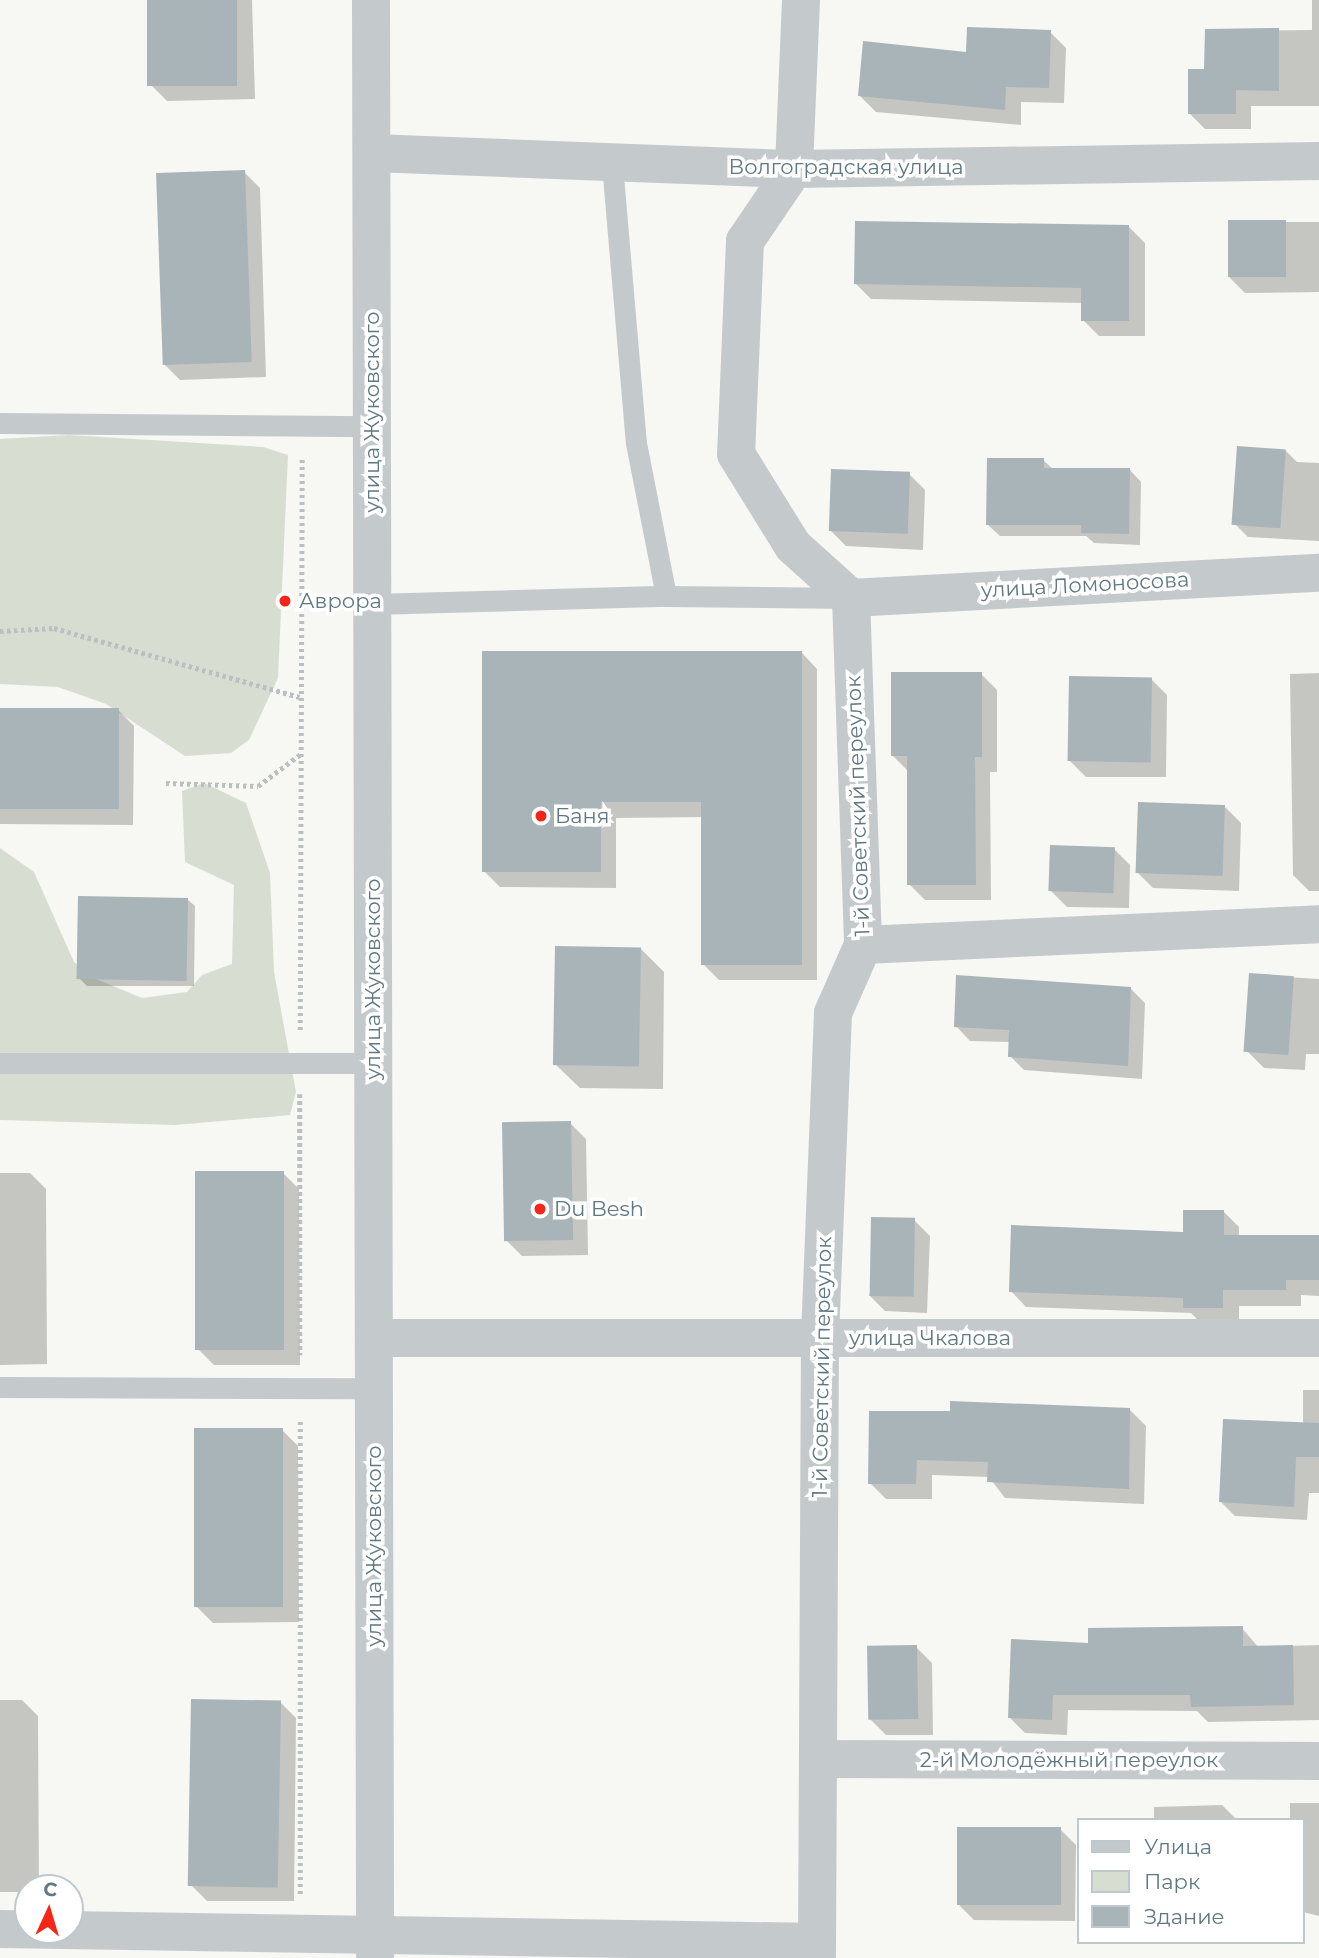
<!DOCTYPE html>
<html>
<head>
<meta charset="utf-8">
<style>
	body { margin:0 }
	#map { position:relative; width:1319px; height:1958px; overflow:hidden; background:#f7f7f3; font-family:Montserrat,sans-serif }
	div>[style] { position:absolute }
	.green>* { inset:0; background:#d8ddd2 }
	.shadow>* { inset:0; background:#0003 }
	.building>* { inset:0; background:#a8b4b8; transform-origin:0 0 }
	.path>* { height:4.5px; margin-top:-2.25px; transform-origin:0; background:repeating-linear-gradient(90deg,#bbbfc1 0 3.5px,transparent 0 7px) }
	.service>* { height:21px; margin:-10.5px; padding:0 10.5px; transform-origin:10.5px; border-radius:10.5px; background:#c4c9cc }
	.minor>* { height:38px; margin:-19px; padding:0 19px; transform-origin:19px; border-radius:19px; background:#c4c9cc }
	.tertiary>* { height:38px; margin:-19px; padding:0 19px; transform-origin:19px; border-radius:19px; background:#c4c9cc }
	.dots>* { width:19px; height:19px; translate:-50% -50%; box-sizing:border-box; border:4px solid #fff; border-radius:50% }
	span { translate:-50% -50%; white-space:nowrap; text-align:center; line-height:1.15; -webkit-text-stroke:7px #fff; paint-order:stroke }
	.street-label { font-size:21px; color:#5f7881 }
	.poi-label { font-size:21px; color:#5f7881 }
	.left { translate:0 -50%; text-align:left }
	.legend { position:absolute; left:1077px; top:1818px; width:228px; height:126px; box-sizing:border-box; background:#fff; border:2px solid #bfc9cd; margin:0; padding:9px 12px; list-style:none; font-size:21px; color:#5f7881 }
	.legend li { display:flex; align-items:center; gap:14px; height:35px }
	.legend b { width:35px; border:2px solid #bfc9cd }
	.north { position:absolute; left:14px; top:1874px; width:70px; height:70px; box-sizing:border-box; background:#fff; border:2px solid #bfc9cd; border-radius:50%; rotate:4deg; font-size:19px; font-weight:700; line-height:28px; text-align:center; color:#5f7881 }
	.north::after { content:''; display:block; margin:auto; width:24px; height:32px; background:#f42617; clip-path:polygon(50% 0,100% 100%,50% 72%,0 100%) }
</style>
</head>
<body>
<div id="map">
	<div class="green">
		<div style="clip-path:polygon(69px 435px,263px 447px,288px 455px,278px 678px,249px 740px,231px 753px,185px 756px,106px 704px,58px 687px,0 684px,0 439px)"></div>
		<div style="clip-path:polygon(204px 783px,246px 803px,270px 873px,274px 972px,296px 1092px,290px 1115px,175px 1125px,0 1120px,0 848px,34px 872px,74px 962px,96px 979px,142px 998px,187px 992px,202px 975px,232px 964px,234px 885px,185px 862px,182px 791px)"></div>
	</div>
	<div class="shadow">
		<div style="clip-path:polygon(149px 0,252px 0,255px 99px,167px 101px,151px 85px)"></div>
		<div style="clip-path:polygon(1312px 0,1319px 0,1319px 106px,1251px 106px,1251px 129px,1205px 129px,1189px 113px,1206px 70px,1206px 31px,1312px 30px)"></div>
		<div style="clip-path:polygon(1050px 32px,1066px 48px,1064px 103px,1021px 102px,1021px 125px,876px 112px,860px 96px,968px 53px)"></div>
		<div style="clip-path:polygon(244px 172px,260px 188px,266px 377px,180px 380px,164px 364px)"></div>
		<div style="clip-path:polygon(1230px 222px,1319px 222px,1319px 292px,1245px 293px,1229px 277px)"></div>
		<div style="clip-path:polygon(1129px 227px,1145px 243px,1145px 336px,1099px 336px,1083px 320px,1083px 303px,871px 299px,855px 283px)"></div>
		<div style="clip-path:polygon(1286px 451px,1297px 462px,1319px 463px,1319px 541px,1248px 537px,1235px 524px)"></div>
		<div style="clip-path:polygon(1043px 460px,1053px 469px,1130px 470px,1141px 482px,1140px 545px,1094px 543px,1086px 536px,1000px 536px,988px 525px)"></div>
		<div style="clip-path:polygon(909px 474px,925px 490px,923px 550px,846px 546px,830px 530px)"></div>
		<div style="clip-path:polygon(802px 653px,817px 669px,817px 980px,719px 980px,703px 964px,703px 817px,616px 818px,616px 888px,500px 887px,484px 871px)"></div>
		<div style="clip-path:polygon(1319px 673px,1319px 891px,1309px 891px,1293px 875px,1290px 674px)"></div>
		<div style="clip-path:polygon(981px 674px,997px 690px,997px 772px,990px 772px,991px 900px,925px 900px,909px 884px,909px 772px,892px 755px)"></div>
		<div style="clip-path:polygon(1151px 679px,1167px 695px,1166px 777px,1086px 777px,1070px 761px)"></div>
		<div style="clip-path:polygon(0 709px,118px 710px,134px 726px,133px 825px,0 824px)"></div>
		<div style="clip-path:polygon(1225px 807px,1241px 823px,1239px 891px,1153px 888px,1137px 872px)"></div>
		<div style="clip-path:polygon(1114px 849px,1130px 865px,1129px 908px,1067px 907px,1051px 891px)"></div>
		<div style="clip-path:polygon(187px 899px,195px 906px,194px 986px,87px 986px,79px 978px)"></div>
		<div style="clip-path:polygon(640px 948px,664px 972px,663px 1089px,580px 1088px,556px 1065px)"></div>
		<div style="clip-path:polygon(1251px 975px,1319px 979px,1319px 1054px,1306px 1054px,1305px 1070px,1264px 1068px,1248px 1052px)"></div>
		<div style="clip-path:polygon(1130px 988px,1145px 1003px,1142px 1079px,1024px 1070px,1010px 1056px,1011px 1042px,970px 1041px,956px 1026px)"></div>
		<div style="clip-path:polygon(570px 1123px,586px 1139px,588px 1255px,522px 1256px,506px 1240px)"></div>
		<div style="clip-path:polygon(0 1173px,30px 1173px,46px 1189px,47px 1364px,0 1365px)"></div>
		<div style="clip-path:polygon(283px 1173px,299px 1189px,300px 1365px,214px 1365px,198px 1349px)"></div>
		<div style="clip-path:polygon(1223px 1211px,1239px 1227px,1239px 1237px,1319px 1237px,1319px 1296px,1301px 1295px,1301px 1306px,1239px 1306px,1239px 1323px,1201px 1323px,1191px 1313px,1026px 1307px,1011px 1291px,1185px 1234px)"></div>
		<div style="clip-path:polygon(914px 1220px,930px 1236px,927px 1313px,885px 1311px,869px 1295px)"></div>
		<div style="clip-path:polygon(1303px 1390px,1319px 1390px,1319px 1493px,1309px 1493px,1307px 1520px,1235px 1516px,1221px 1502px,1303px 1424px)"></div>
		<div style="clip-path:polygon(1130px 1410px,1146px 1426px,1144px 1504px,1005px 1498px,989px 1477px,932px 1475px,932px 1499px,886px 1499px,870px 1483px,871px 1412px)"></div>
		<div style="clip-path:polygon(282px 1430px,298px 1446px,299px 1622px,213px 1623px,197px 1607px)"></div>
		<div style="clip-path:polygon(1242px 1628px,1258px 1647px,1319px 1645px,1319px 1720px,1208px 1722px,1197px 1711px,1068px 1710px,1067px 1735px,1025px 1733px,1009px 1717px,1089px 1644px)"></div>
		<div style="clip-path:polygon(916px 1647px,932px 1663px,933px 1735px,886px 1735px,870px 1719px)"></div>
		<div style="clip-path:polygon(0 1700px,22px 1700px,38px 1716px,39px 1888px,28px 1888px,28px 1892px,0 1892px)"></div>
		<div style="clip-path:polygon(280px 1702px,296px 1718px,294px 1901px,207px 1901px,191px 1885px)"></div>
		<div style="clip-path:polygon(1290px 1803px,1319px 1803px,1319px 1916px,1303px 1912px,1303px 1820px,1290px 1820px)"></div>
		<div style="clip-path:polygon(1222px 1805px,1237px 1820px,1154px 1820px,1154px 1807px)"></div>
		<div style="clip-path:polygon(1060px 1829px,1076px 1845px,1075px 1921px,974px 1920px,958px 1904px)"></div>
	</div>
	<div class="building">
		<div style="left:147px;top:0;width:90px;height:86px"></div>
		<div style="clip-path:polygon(967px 27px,1051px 30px,1049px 88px,1006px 87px,1005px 110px,858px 96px,863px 41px,966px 52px)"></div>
		<div style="clip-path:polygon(1279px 28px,1279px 91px,1236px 90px,1236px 114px,1188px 114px,1188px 69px,1204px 69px,1205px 29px)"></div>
		<div style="left:245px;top:170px;width:192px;height:89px;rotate:88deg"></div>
		<div style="left:1228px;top:220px;width:58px;height:57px"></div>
		<div style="clip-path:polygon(855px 221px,1129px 225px,1129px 321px,1081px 321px,1081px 288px,854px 284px)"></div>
		<div style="left:1237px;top:446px;width:49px;height:79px;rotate:4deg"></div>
		<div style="clip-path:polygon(987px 458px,1044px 458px,1044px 468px,1130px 468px,1129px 534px,1081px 533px,1081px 525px,986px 525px)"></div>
		<div style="left:831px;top:469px;width:79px;height:62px;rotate:2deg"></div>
		<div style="clip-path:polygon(482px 651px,802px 651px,802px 965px,701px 965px,701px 802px,601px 802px,601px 872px,482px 872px)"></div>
		<div style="clip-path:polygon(891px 672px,982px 672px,982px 757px,975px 757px,976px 885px,907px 885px,907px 756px,891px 756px)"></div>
		<div style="left:1069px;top:676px;width:83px;height:85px;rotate:1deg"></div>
		<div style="left:0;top:708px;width:119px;height:101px"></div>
		<div style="left:1138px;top:802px;width:87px;height:71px;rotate:2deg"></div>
		<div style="left:1050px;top:845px;width:65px;height:46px;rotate:2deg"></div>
		<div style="left:78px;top:896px;width:110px;height:83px;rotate:1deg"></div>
		<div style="left:555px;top:946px;width:86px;height:119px;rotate:1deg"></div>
		<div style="left:1249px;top:973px;width:45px;height:79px;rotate:4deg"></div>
		<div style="clip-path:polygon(956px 975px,1131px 987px,1128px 1066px,1008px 1057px,1009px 1030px,954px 1027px)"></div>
		<div style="left:571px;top:1121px;width:119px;height:69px;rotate:89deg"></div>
		<div style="left:284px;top:1171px;width:179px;height:89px;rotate:90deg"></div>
		<div style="clip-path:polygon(1183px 1210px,1224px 1210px,1224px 1235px,1319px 1235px,1319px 1280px,1286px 1280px,1286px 1290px,1223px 1290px,1223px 1308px,1183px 1308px,1183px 1298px,1009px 1292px,1011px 1225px,1183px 1232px)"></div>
		<div style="left:871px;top:1217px;width:44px;height:79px;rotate:1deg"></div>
		<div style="clip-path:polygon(950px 1401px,1130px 1408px,1129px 1489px,987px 1482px,988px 1462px,917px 1460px,916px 1484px,868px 1484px,869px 1411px,950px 1411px)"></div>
		<div style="clip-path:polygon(1223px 1419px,1319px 1423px,1319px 1457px,1296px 1457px,1294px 1507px,1219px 1502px)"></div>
		<div style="left:194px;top:1428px;width:89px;height:179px"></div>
		<div style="clip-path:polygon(1243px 1626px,1243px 1646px,1293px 1645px,1294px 1705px,1191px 1707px,1190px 1695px,1053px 1695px,1052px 1720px,1008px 1718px,1011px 1639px,1088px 1643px,1088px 1628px)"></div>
		<div style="left:917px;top:1645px;width:74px;height:50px;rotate:89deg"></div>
		<div style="left:191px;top:1699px;width:90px;height:187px;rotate:1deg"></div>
		<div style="left:957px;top:1827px;width:104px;height:78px"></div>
	</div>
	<div class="path">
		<div style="left:0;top:631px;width:54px;rotate:-3.2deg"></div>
		<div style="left:54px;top:628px;width:255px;rotate:15.7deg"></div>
		<div style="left:166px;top:783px;width:92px;rotate:1.9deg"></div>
		<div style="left:258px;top:786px;width:55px;rotate:-36.9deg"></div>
		<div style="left:300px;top:1030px;width:573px;rotate:-89.8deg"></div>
		<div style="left:300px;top:1094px;width:261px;rotate:90deg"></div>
		<div style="left:300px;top:1894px;width:474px;rotate:-90deg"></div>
	</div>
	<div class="service">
		<div style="left:612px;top:164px;width:280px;rotate:85.1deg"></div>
		<div style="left:636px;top:443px;width:156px;rotate:78.9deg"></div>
		<div style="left:666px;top:596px;width:185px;rotate:0.6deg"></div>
		<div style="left:0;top:423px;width:371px;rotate:0.5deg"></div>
		<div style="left:372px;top:604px;width:294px;rotate:-1.6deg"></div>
		<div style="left:0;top:1063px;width:373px"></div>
		<div style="left:0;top:1387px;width:374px;rotate:0.2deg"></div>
	</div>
	<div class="minor">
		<div style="left:801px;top:0;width:169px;rotate:92.4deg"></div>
		<div style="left:794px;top:169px;width:87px;rotate:124.2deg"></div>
		<div style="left:745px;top:241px;width:213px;rotate:92.4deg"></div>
		<div style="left:736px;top:454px;width:108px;rotate:58.2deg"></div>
		<div style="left:793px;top:546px;width:78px;rotate:41.9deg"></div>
		<div style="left:851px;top:598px;width:347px;rotate:88deg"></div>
		<div style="left:863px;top:945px;width:74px;rotate:113.8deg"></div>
		<div style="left:833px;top:1013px;width:325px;rotate:92.3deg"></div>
		<div style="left:820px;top:1338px;width:620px;rotate:90.28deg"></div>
		<div style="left:373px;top:153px;width:421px;rotate:2.2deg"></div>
		<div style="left:794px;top:169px;width:525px;rotate:-0.87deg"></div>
		<div style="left:851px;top:598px;width:469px;rotate:-3.1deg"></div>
		<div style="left:863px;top:945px;width:456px;rotate:-2.6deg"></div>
		<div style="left:374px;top:1338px;width:945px"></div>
		<div style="left:818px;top:1759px;width:501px;rotate:0.23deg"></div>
		<div style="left:0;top:1929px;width:817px;rotate:0.91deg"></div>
	</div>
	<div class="tertiary">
		<div style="left:371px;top:0;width:1958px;rotate:89.88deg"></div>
	</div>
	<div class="dots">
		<div style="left:285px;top:601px;background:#f42617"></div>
		<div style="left:541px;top:816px;background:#f42617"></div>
		<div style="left:540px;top:1209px;background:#f42617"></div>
	</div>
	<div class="street-label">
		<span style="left:846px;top:167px">Волгоградская улица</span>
		<span style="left:372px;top:412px;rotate:-90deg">улица Жуковского</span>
		<span style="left:1085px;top:585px;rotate:-3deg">улица Ломоносова</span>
		<span style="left:858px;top:806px;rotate:-92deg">1-й Советский переулок</span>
		<span style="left:373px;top:979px;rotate:-90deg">улица Жуковского</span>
		<span style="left:930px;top:1338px">улица Чкалова</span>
		<span style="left:822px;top:1367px;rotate:-89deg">1-й Советский переулок</span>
		<span style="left:374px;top:1546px;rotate:-90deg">улица Жуковского</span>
		<span style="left:1069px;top:1760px">2-й Молодёжный переулок</span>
	</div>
	<div class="poi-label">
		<span class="left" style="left:299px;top:601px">Аврора</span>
		<span class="left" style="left:555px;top:816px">Баня</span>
		<span class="left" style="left:554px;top:1209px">Du Besh</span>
	</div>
	<ul class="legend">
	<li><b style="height:9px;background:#c4c9cc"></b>Улица</li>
	<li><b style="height:19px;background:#d8ddd2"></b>Парк</li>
	<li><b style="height:19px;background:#a8b4b8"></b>Здание</li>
	</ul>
	<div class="north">С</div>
</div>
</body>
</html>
